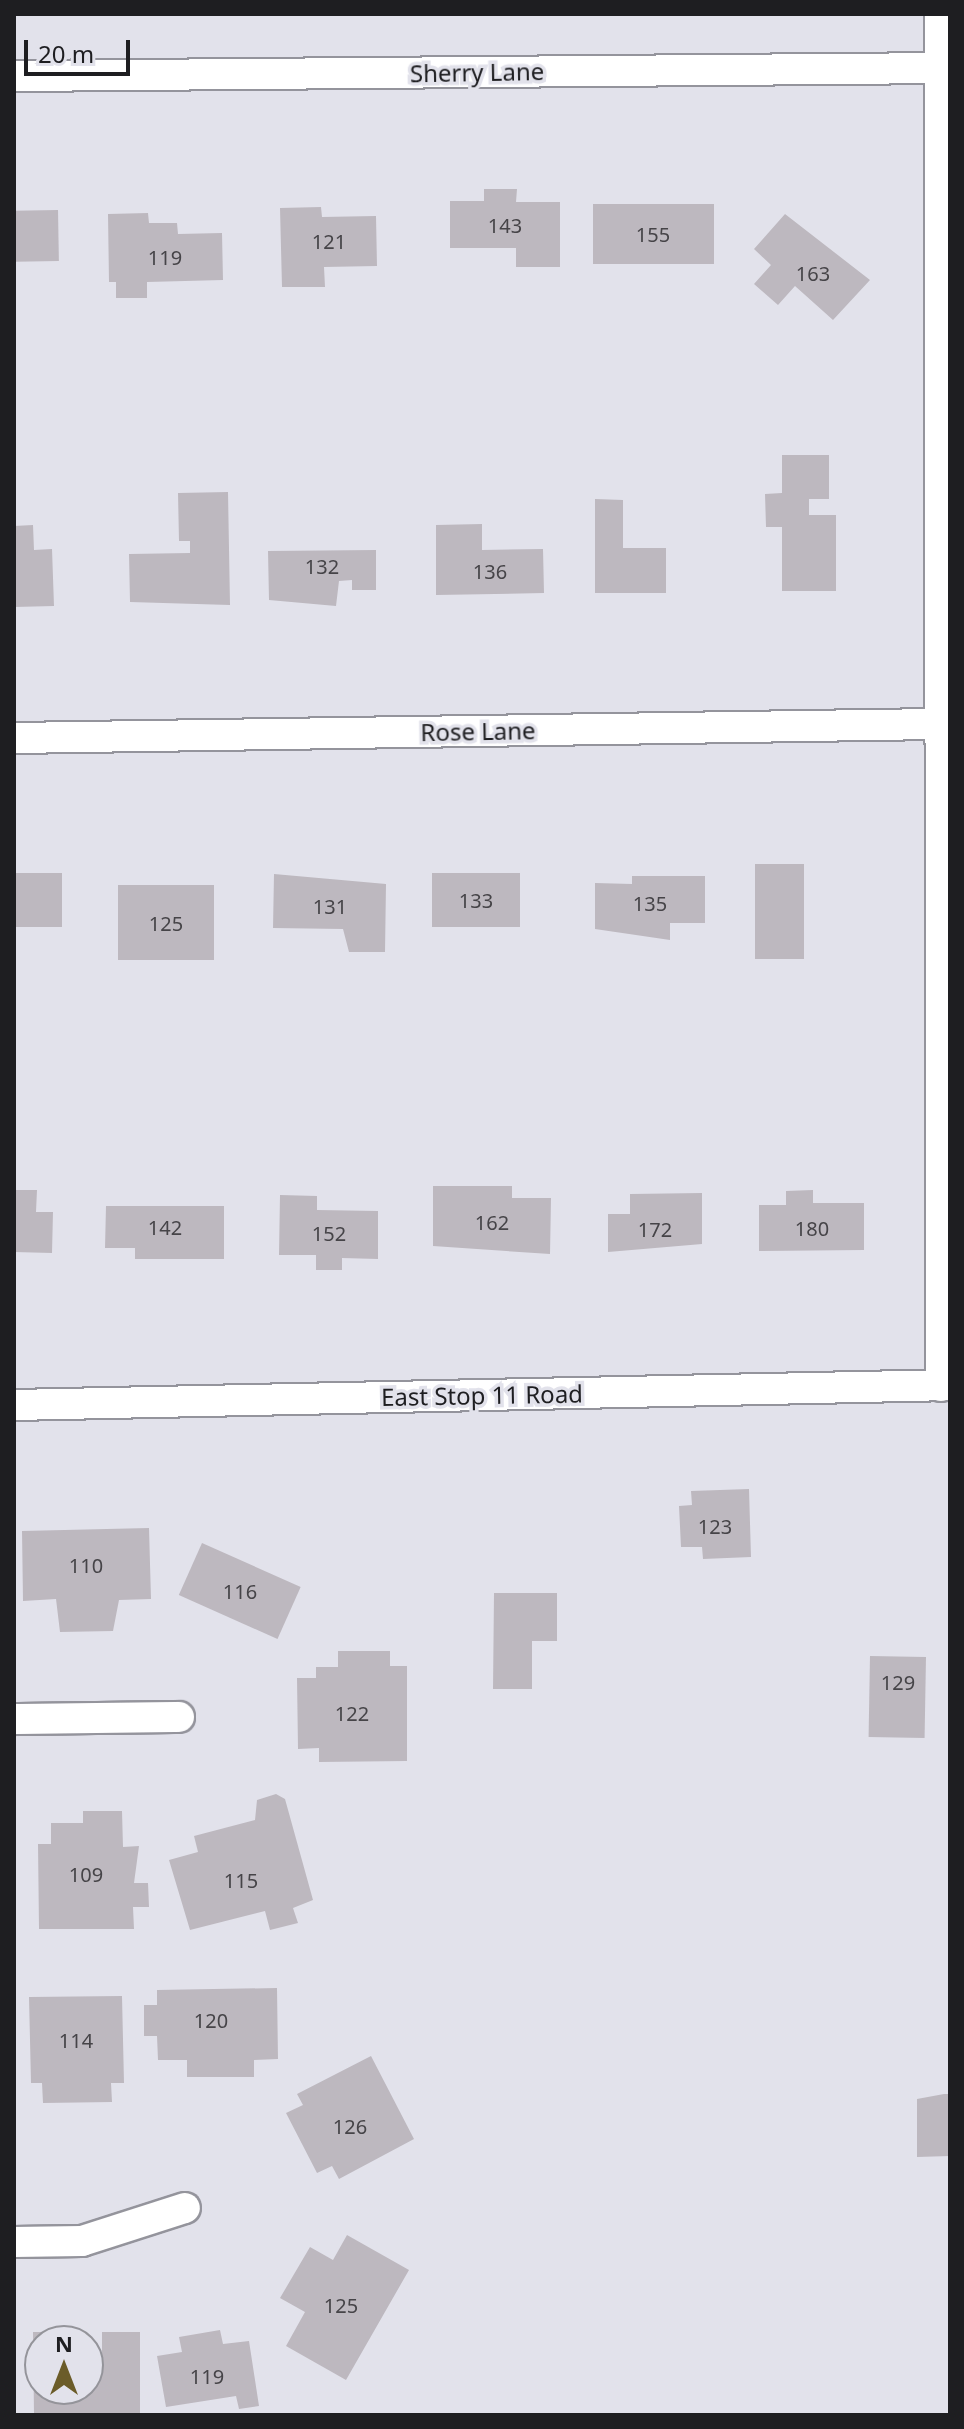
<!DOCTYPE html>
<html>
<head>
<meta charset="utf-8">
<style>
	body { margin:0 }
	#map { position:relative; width:964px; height:2429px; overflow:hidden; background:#e2e2eb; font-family:"Noto Sans",sans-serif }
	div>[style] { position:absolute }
	.building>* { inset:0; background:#bdb8bf; transform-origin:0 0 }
	.roads { filter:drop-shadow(2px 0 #94949c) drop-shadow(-2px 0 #94949c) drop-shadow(0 2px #94949c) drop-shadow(0 -2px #94949c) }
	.minor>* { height:30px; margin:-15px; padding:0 15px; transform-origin:15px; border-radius:15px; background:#fff }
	span { translate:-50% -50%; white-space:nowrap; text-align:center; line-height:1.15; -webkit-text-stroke:7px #e2e2eb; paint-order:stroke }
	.number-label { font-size:20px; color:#464448 }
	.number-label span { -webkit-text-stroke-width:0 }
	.street-label { font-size:24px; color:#1e1e21 }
	.frame { position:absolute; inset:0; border:16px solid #1e1e21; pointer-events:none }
	.north { position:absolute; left:24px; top:2325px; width:80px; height:80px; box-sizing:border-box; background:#e2e2eb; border:2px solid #94949a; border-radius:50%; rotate:0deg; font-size:22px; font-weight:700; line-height:32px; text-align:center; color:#1e1e21 }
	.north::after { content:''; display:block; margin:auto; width:28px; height:36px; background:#6b5c29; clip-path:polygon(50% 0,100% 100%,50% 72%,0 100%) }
	.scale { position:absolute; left:24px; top:40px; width:106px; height:36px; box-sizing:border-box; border:4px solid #1e1e21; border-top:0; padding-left:10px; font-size:24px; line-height:28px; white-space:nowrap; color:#1e1e21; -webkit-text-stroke:6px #e2e2eb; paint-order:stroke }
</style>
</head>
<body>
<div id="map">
	<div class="building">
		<div style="clip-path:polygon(484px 189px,517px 189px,516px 202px,560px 202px,560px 267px,516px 267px,516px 248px,450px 248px,450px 201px,484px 201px)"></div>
		<div style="left:593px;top:204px;width:121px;height:60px"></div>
		<div style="clip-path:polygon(321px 207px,322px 217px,376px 216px,377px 266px,324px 267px,325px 287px,282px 287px,280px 208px)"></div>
		<div style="left:58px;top:210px;width:51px;height:44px;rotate:89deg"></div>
		<div style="clip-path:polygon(148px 213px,149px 223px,177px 223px,178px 234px,222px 233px,223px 280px,147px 282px,147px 298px,116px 298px,116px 282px,109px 282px,108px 214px)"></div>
		<div style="clip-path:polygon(785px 214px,870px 280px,833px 320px,795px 286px,778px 305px,754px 284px,771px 265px,754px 249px)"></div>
		<div style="clip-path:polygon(782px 455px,829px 455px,829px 499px,809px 499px,809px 515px,836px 515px,836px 591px,782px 591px,782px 527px,766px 527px,765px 494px,782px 493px)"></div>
		<div style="clip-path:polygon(228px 492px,230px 605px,130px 602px,129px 554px,190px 553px,190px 541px,179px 541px,178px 493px)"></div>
		<div style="clip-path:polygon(595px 499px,623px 500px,623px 548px,666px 548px,666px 593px,595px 593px)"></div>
		<div style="clip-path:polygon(482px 524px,482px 550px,543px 549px,544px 593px,436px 595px,436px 525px)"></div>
		<div style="clip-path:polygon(33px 525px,34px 550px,52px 549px,54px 606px,14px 607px,14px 526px)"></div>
		<div style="clip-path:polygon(376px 550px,376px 590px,352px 590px,352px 580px,339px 581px,336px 606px,269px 600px,268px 551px)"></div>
		<div style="left:755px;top:864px;width:49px;height:95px"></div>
		<div style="left:14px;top:873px;width:48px;height:54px"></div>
		<div style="left:432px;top:873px;width:88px;height:54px"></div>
		<div style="clip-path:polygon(274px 874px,386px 884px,385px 952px,349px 952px,343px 929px,273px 928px)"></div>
		<div style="clip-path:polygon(632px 876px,705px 876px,705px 923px,670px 923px,670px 940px,595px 929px,595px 883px,632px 884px)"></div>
		<div style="left:118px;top:885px;width:96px;height:75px"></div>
		<div style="clip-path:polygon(433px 1186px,512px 1186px,512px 1198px,551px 1198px,550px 1254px,433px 1246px)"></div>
		<div style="clip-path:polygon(14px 1190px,37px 1190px,36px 1212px,53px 1212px,52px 1253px,14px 1252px)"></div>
		<div style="clip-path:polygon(813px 1190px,813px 1203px,864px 1203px,864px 1250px,759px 1251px,759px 1205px,786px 1205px,786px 1191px)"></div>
		<div style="clip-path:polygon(702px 1193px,702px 1244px,608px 1252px,608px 1214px,630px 1214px,630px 1194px)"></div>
		<div style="clip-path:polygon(280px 1195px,317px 1196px,317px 1210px,378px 1211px,378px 1259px,342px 1258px,342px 1270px,316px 1270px,316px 1255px,279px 1255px)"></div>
		<div style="clip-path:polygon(106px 1206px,224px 1206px,224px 1259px,135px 1259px,135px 1248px,105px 1248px)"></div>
		<div style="clip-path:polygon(749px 1489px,751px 1557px,703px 1559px,702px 1547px,681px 1547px,679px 1506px,692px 1505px,691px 1491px)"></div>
		<div style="clip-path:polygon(149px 1528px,151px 1599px,119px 1600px,113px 1631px,60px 1632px,56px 1599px,23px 1601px,22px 1531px)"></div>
		<div style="left:202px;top:1543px;width:108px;height:57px;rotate:24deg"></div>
		<div style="clip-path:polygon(494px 1593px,557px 1593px,557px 1641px,532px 1641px,532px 1689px,493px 1689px)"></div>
		<div style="clip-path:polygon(338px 1651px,390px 1651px,390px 1666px,407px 1666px,407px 1761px,319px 1762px,319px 1748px,298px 1749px,297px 1678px,316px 1678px,316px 1667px,338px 1667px)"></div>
		<div style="left:870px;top:1656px;width:56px;height:81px;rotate:1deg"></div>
		<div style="clip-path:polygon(276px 1794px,285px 1799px,313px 1900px,293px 1908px,298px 1923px,270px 1930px,265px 1911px,190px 1930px,169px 1860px,198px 1852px,194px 1836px,255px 1820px,257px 1800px)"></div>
		<div style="clip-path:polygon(83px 1811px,122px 1811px,123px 1847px,139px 1846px,134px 1883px,148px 1883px,149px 1907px,133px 1907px,134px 1929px,39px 1929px,38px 1844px,51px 1844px,51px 1823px,83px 1823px)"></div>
		<div style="clip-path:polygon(277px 1988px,278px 2059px,254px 2060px,254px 2077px,187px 2077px,187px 2060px,158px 2060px,157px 2036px,144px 2036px,144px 2005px,157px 2005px,157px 1990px)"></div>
		<div style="clip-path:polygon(122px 1996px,124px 2083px,111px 2083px,112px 2102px,43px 2103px,42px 2083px,31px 2083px,29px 1997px)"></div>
		<div style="clip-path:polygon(371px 2056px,414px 2139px,339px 2179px,332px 2166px,317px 2173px,286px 2113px,303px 2105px,297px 2094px)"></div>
		<div style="clip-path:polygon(944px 2094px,950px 2094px,950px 2156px,917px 2157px,917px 2099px)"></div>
		<div style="clip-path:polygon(347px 2235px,409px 2270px,346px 2380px,286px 2346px,305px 2312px,280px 2298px,310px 2247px,333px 2260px)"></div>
		<div style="clip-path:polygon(220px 2330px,223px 2344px,249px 2341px,259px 2406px,239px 2409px,236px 2396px,166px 2407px,157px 2356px,182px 2352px,179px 2337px)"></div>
		<div style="clip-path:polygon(33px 2332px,71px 2332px,71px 2341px,40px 2341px,40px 2389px,88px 2389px,88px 2357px,102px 2357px,102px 2332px,140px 2332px,140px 2415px,34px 2415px)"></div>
	</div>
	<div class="roads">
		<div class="minor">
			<div style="left:940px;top:14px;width:1372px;rotate:89.96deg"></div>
			<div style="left:14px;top:76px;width:926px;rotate:-0.49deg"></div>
			<div style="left:14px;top:738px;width:927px;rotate:-0.87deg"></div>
			<div style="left:14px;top:1405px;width:936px;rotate:-1.22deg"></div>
			<div style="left:14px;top:1719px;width:165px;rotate:-0.7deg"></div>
			<div style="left:14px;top:2242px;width:68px;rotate:-0.8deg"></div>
			<div style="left:82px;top:2241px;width:108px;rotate:-17.8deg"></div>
		</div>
	</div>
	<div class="number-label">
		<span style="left:505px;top:225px">143</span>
		<span style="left:653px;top:234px">155</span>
		<span style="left:329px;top:241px">121</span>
		<span style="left:165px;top:257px">119</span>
		<span style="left:813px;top:273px">163</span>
		<span style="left:322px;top:566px">132</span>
		<span style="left:490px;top:571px">136</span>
		<span style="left:476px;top:900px">133</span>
		<span style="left:650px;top:903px">135</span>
		<span style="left:330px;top:906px">131</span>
		<span style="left:166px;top:923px">125</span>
		<span style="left:492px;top:1222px">162</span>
		<span style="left:165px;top:1227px">142</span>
		<span style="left:812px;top:1228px">180</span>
		<span style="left:655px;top:1229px">172</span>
		<span style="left:329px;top:1233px">152</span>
		<span style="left:715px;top:1526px">123</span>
		<span style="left:86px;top:1565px">110</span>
		<span style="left:240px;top:1591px">116</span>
		<span style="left:898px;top:1682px">129</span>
		<span style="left:352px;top:1713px">122</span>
		<span style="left:86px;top:1874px">109</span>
		<span style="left:241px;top:1880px">115</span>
		<span style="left:211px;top:2020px">120</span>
		<span style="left:76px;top:2040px">114</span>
		<span style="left:350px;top:2126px">126</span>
		<span style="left:341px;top:2305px">125</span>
		<span style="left:207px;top:2376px">119</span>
	</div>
	<div class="street-label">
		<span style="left:477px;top:72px;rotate:-1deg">Sherry Lane</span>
		<span style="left:478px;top:731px;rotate:-1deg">Rose Lane</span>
		<span style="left:482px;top:1395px;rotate:-1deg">East Stop 11 Road</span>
	</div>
	<div class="frame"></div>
	<div class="north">N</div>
	<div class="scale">20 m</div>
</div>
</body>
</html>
